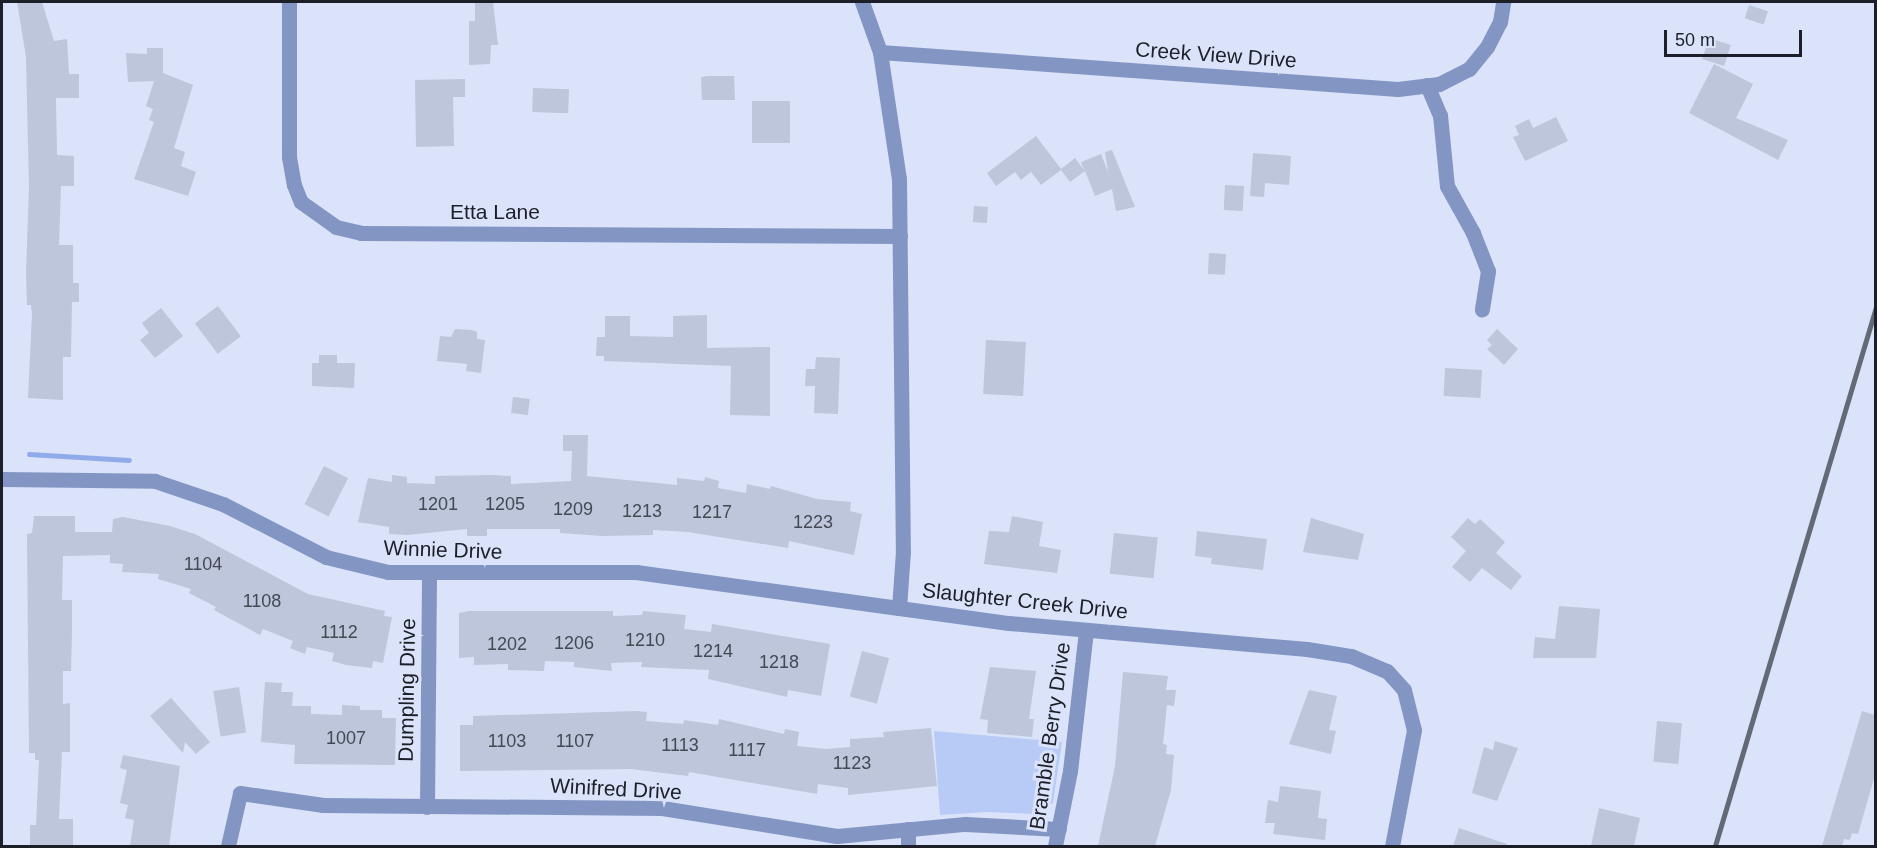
<!DOCTYPE html>
<html>
<head>
<meta charset="utf-8">
<style>
	body { margin:0 }
	#map { position:relative; width:1877px; height:848px; overflow:hidden; background:#dae3f9; font-family:Arial,sans-serif }
	div>[style] { position:absolute }
	.green>* { inset:0; background:#b8cbf7 }
	.stream>* { height:5px; margin:-2.5px; padding:0 2.5px; transform-origin:2.5px; border-radius:2.5px; background:#91abea }
	.building>* { inset:0; background:#bdc6db; transform-origin:0 0 }
	.minor>* { height:15px; margin:-7.5px; padding:0 7.5px; transform-origin:7.5px; border-radius:7.5px; background:#8396c3 }
	.rail>* { height:4.5px; margin:-2.25px; padding:0 2.25px; transform-origin:2.25px; border-radius:2.25px; background:#646976 }
	span { translate:-50% -50%; white-space:nowrap; text-align:center; line-height:1.15; -webkit-text-stroke:6px #dae3f9; paint-order:stroke }
	.number-label { font-size:18px; color:#444954 }
	.number-label span { -webkit-text-stroke-width:0 }
	.street-label { font-size:21px; color:#1c1f27 }
	.frame { position:absolute; inset:0; border:3px solid #1c1f27; pointer-events:none }
	.scale { position:absolute; left:1664px; top:30px; width:138px; height:27px; box-sizing:border-box; border:3px solid #1c1f27; border-top:0; padding-left:8px; font-size:18px; line-height:21px; white-space:nowrap; color:#1c1f27; -webkit-text-stroke:4px #dae3f9; paint-order:stroke }
</style>
</head>
<body>
<div id="map">
	<div class="green">
		<div style="clip-path:polygon(934px 731px,1062px 742px,1053px 803px,1034px 814px,988px 812px,940px 815px)"></div>
	</div>
	<div class="stream">
		<div style="left:29px;top:454px;width:100px;rotate:3.4deg"></div>
	</div>
	<div class="building">
		<div style="clip-path:polygon(17px 2px,42px 2px,54px 41px,67px 39px,69px 74px,79px 74px,79px 98px,56px 98px,57px 155px,74px 156px,74px 186px,61px 186px,59px 245px,73px 245px,73px 283px,79px 283px,79px 302px,72px 302px,71px 357px,63px 357px,63px 400px,28px 398px,32px 314px,31px 305px,27px 305px,26px 272px,29px 188px,26px 57px)"></div>
		<div style="clip-path:polygon(475px 2px,493px 2px,498px 45px,491px 45px,490px 64px,469px 65px,469px 21px,475px 21px)"></div>
		<div style="left:1749px;top:5px;width:20px;height:14px;rotate:18deg"></div>
		<div style="left:1709px;top:38px;width:23px;height:22px;rotate:18deg"></div>
		<div style="clip-path:polygon(147px 48px,163px 48px,163px 73px,193px 85px,174px 148px,185px 152px,181px 166px,196px 172px,188px 196px,134px 179px,154px 122px,149px 120px,153px 109px,146px 106px,154px 81px,128px 82px,126px 53px,147px 54px)"></div>
		<div style="clip-path:polygon(1714px 64px,1753px 84px,1736px 118px,1788px 140px,1778px 160px,1689px 113px)"></div>
		<div style="clip-path:polygon(709px 76px,734px 76px,735px 100px,702px 100px,701px 77px)"></div>
		<div style="clip-path:polygon(465px 79px,465px 97px,453px 97px,454px 146px,416px 147px,415px 80px)"></div>
		<div style="left:533px;top:88px;width:36px;height:24px;rotate:2deg"></div>
		<div style="left:790px;top:101px;width:42px;height:38px;rotate:90deg"></div>
		<div style="clip-path:polygon(1556px 117px,1568px 141px,1525px 161px,1513px 137px,1519px 135px,1515px 126px,1529px 119px,1533px 128px)"></div>
		<div style="clip-path:polygon(1036px 136px,1061px 169px,1075px 158px,1084px 170px,1081px 162px,1101px 154px,1108px 172px,1105px 152px,1112px 150px,1135px 207px,1116px 211px,1112px 189px,1095px 196px,1085px 171px,1070px 182px,1061px 170px,1041px 185px,1031px 172px,1021px 180px,1015px 172px,996px 186px,987px 173px)"></div>
		<div style="clip-path:polygon(1253px 153px,1291px 156px,1289px 185px,1265px 183px,1264px 197px,1250px 196px)"></div>
		<div style="left:1225px;top:185px;width:19px;height:25px;rotate:3deg"></div>
		<div style="left:974px;top:206px;width:14px;height:16px;rotate:4deg"></div>
		<div style="left:1209px;top:253px;width:17px;height:21px;rotate:3deg"></div>
		<div style="left:218px;top:306px;width:38px;height:29px;rotate:53deg"></div>
		<div style="clip-path:polygon(161px 308px,183px 336px,155px 358px,140px 340px,149px 333px,142px 323px)"></div>
		<div style="clip-path:polygon(707px 315px,707px 348px,770px 347px,770px 416px,730px 415px,731px 366px,604px 361px,604px 356px,596px 356px,597px 337px,605px 337px,605px 316px,630px 316px,630px 336px,673px 337px,673px 316px)"></div>
		<div style="clip-path:polygon(455px 329px,472px 330px,477px 332px,477px 339px,485px 340px,481px 373px,466px 371px,467px 364px,437px 361px,440px 336px,451px 337px)"></div>
		<div style="clip-path:polygon(1497px 329px,1518px 349px,1504px 365px,1487px 349px,1492px 345px,1487px 340px)"></div>
		<div style="left:986px;top:340px;width:40px;height:54px;rotate:3deg"></div>
		<div style="clip-path:polygon(319px 355px,337px 355px,337px 363px,355px 363px,354px 388px,312px 386px,312px 363px,319px 363px)"></div>
		<div style="clip-path:polygon(816px 357px,840px 358px,838px 414px,814px 413px,815px 386px,805px 386px,806px 369px,815px 369px)"></div>
		<div style="left:1445px;top:368px;width:37px;height:28px;rotate:3deg"></div>
		<div style="left:513px;top:397px;width:17px;height:16px;rotate:7deg"></div>
		<div style="clip-path:polygon(563px 435px,588px 435px,587px 476px,677px 485px,677px 478px,704px 481px,705px 477px,719px 481px,718px 488px,746px 493px,747px 484px,770px 489px,771px 486px,817px 499px,851px 502px,850px 511px,862px 514px,854px 555px,789px 541px,788px 548px,688px 532px,653px 530px,653px 535px,602px 536px,560px 533px,560px 529px,487px 529px,487px 536px,467px 536px,467px 529px,407px 535px,389px 534px,389px 527px,358px 522px,368px 478px,392px 482px,392px 475px,407px 477px,407px 483px,435px 484px,435px 476px,491px 475px,511px 476px,511px 484px,571px 481px,572px 451px,563px 451px)"></div>
		<div style="left:324px;top:466px;width:27px;height:43px;rotate:27deg"></div>
		<div style="clip-path:polygon(34px 516px,75px 516px,75px 532px,112px 532px,113px 519px,123px 517px,170px 526px,195px 534px,308px 594px,385px 611px,384px 616px,392px 617px,383px 663px,373px 661px,372px 668px,346px 665px,332px 661px,334px 653px,307px 647px,305px 654px,290px 648px,293px 641px,263px 629px,260px 635px,214px 610px,216px 607px,189px 593px,191px 589px,158px 579px,159px 574px,122px 572px,123px 564px,110px 563px,110px 555px,63px 556px,62px 600px,72px 600px,72px 632px,71px 671px,63px 671px,63px 704px,70px 703px,70px 752px,62px 752px,59px 819px,73px 819px,73px 845px,30px 846px,30px 825px,36px 825px,39px 760px,35px 760px,35px 753px,29px 753px,27px 534px,32px 533px)"></div>
		<div style="clip-path:polygon(1012px 516px,1043px 522px,1039px 546px,1061px 550px,1057px 573px,984px 564px,989px 531px,1009px 532px)"></div>
		<div style="clip-path:polygon(1311px 518px,1364px 534px,1358px 560px,1303px 552px)"></div>
		<div style="clip-path:polygon(1468px 518px,1475px 524px,1480px 519px,1505px 542px,1496px 553px,1522px 576px,1511px 590px,1482px 568px,1470px 582px,1452px 567px,1466px 551px,1451px 537px)"></div>
		<div style="clip-path:polygon(1197px 531px,1267px 539px,1263px 570px,1211px 564px,1212px 558px,1195px 556px)"></div>
		<div style="left:1114px;top:533px;width:44px;height:41px;rotate:6deg"></div>
		<div style="clip-path:polygon(1559px 606px,1600px 609px,1596px 658px,1533px 658px,1535px 637px,1555px 639px)"></div>
		<div style="clip-path:polygon(469px 611px,613px 611px,613px 616px,642px 615px,643px 611px,686px 615px,684px 629px,711px 632px,712px 624px,830px 644px,821px 696px,788px 690px,787px 697px,708px 679px,709px 670px,641px 667px,642px 662px,611px 663px,612px 671px,574px 667px,574px 662px,545px 661px,544px 671px,508px 670px,508px 664px,474px 665px,474px 657px,459px 658px,459px 613px)"></div>
		<div style="left:862px;top:651px;width:28px;height:47px;rotate:15deg"></div>
		<div style="clip-path:polygon(990px 667px,1036px 671px,1029px 719px,1034px 719px,1032px 737px,987px 733px,988px 720px,980px 719px)"></div>
		<div style="clip-path:polygon(1123px 672px,1168px 676px,1166px 690px,1176px 690px,1174px 706px,1167px 705px,1163px 744px,1167px 745px,1166px 754px,1174px 755px,1171px 790px,1155px 846px,1098px 846px,1115px 766px)"></div>
		<div style="clip-path:polygon(265px 682px,282px 683px,281px 692px,293px 692px,292px 706px,311px 706px,311px 714px,342px 715px,342px 705px,360px 706px,360px 710px,382px 710px,382px 718px,396px 718px,395px 765px,294px 764px,295px 745px,261px 742px)"></div>
		<div style="left:239px;top:687px;width:46px;height:26px;rotate:81deg"></div>
		<div style="clip-path:polygon(1309px 690px,1337px 696px,1329px 730px,1336px 731px,1331px 754px,1289px 744px)"></div>
		<div style="clip-path:polygon(171px 698px,210px 742px,196px 754px,185px 742px,183px 753px,150px 716px)"></div>
		<div style="clip-path:polygon(637px 711px,647px 712px,646px 721px,683px 724px,684px 720px,718px 725px,719px 719px,784px 734px,785px 729px,799px 732px,797px 746px,826px 749px,850px 747px,850px 739px,884px 737px,883px 732px,931px 728px,937px 786px,848px 795px,848px 788px,818px 784px,817px 794px,689px 772px,688px 776px,631px 769px,460px 771px,460px 725px,473px 725px,473px 716px)"></div>
		<div style="clip-path:polygon(1862px 711px,1875px 715px,1875px 775px,1858px 834px,1852px 833px,1850px 840px,1844px 839px,1842px 846px,1822px 846px)"></div>
		<div style="left:1657px;top:721px;width:25px;height:41px;rotate:5deg"></div>
		<div style="clip-path:polygon(1495px 741px,1518px 748px,1497px 801px,1472px 793px,1484px 747px,1493px 750px)"></div>
		<div style="clip-path:polygon(123px 755px,180px 766px,169px 846px,130px 846px,134px 820px,125px 818px,128px 805px,120px 803px,127px 770px,120px 768px)"></div>
		<div style="clip-path:polygon(1280px 786px,1321px 791px,1318px 818px,1327px 819px,1325px 840px,1273px 834px,1275px 823px,1265px 823px,1268px 800px,1278px 802px)"></div>
		<div style="clip-path:polygon(1599px 808px,1640px 818px,1634px 846px,1591px 846px)"></div>
		<div style="clip-path:polygon(1459px 828px,1507px 844px,1507px 846px,1453px 846px)"></div>
	</div>
	<div class="minor">
		<div style="left:289px;top:2px;width:155px;rotate:90deg"></div>
		<div style="left:289px;top:157px;width:28px;rotate:80deg"></div>
		<div style="left:294px;top:185px;width:18px;rotate:68deg"></div>
		<div style="left:301px;top:202px;width:43px;rotate:35.5deg"></div>
		<div style="left:336px;top:227px;width:26px;rotate:13deg"></div>
		<div style="left:361px;top:233px;width:539px;rotate:0.32deg"></div>
		<div style="left:862px;top:2px;width:53px;rotate:70.2deg"></div>
		<div style="left:880px;top:52px;width:128px;rotate:81.5deg"></div>
		<div style="left:899px;top:179px;width:372px;rotate:89.4deg"></div>
		<div style="left:903px;top:551px;width:57px;rotate:94deg"></div>
		<div style="left:899px;top:608px;width:111px;rotate:7.8deg"></div>
		<div style="left:1009px;top:623px;width:299px;rotate:5deg"></div>
		<div style="left:1307px;top:649px;width:45px;rotate:9deg"></div>
		<div style="left:1351px;top:656px;width:39px;rotate:23deg"></div>
		<div style="left:1387px;top:671px;width:25px;rotate:48deg"></div>
		<div style="left:1404px;top:690px;width:41px;rotate:76deg"></div>
		<div style="left:1414px;top:730px;width:118px;rotate:100.7deg"></div>
		<div style="left:880px;top:52px;width:519px;rotate:4.09deg"></div>
		<div style="left:1398px;top:89px;width:41px;rotate:-7deg"></div>
		<div style="left:1439px;top:84px;width:34px;rotate:-27deg"></div>
		<div style="left:1469px;top:69px;width:28px;rotate:-51deg"></div>
		<div style="left:1487px;top:47px;width:28px;rotate:-63deg"></div>
		<div style="left:1500px;top:22px;width:20px;rotate:-81deg"></div>
		<div style="left:1427px;top:85px;width:33px;rotate:67deg"></div>
		<div style="left:1440px;top:115px;width:71px;rotate:84.4deg"></div>
		<div style="left:1447px;top:186px;width:54px;rotate:61deg"></div>
		<div style="left:1473px;top:233px;width:41px;rotate:68.5deg"></div>
		<div style="left:1488px;top:271px;width:39px;rotate:99deg"></div>
		<div style="left:2px;top:479px;width:153px;rotate:0.7deg"></div>
		<div style="left:155px;top:481px;width:72px;rotate:18.7deg"></div>
		<div style="left:223px;top:504px;width:116px;rotate:27.2deg"></div>
		<div style="left:326px;top:557px;width:64px;rotate:13.6deg"></div>
		<div style="left:388px;top:572px;width:248px"></div>
		<div style="left:636px;top:572px;width:265px;rotate:7.8deg"></div>
		<div style="left:427px;top:807px;width:233px;rotate:-89.5deg"></div>
		<div style="left:228px;top:846px;width:54px;rotate:-77.2deg"></div>
		<div style="left:240px;top:793px;width:84px;rotate:8.2deg"></div>
		<div style="left:323px;top:805px;width:339px;rotate:0.5deg"></div>
		<div style="left:662px;top:808px;width:177px;rotate:9.1deg"></div>
		<div style="left:837px;top:836px;width:129px;rotate:-5.4deg"></div>
		<div style="left:965px;top:824px;width:94px;rotate:3deg"></div>
		<div style="left:908px;top:846px;width:17px;rotate:-90deg"></div>
		<div style="left:1055px;top:846px;width:76px;rotate:-78.7deg"></div>
		<div style="left:1070px;top:771px;width:141px;rotate:-83.5deg"></div>
	</div>
	<div class="rail">
		<div style="left:1715px;top:846px;width:563px;rotate:-73.37deg"></div>
	</div>
	<div class="number-label">
		<span style="left:438px;top:504px">1201</span>
		<span style="left:505px;top:504px">1205</span>
		<span style="left:573px;top:509px">1209</span>
		<span style="left:642px;top:511px">1213</span>
		<span style="left:712px;top:512px">1217</span>
		<span style="left:813px;top:522px">1223</span>
		<span style="left:203px;top:564px">1104</span>
		<span style="left:262px;top:601px">1108</span>
		<span style="left:339px;top:632px">1112</span>
		<span style="left:645px;top:640px">1210</span>
		<span style="left:574px;top:643px">1206</span>
		<span style="left:507px;top:644px">1202</span>
		<span style="left:713px;top:651px">1214</span>
		<span style="left:779px;top:662px">1218</span>
		<span style="left:346px;top:738px">1007</span>
		<span style="left:507px;top:741px">1103</span>
		<span style="left:575px;top:741px">1107</span>
		<span style="left:680px;top:745px">1113</span>
		<span style="left:747px;top:750px">1117</span>
		<span style="left:852px;top:763px">1123</span>
	</div>
	<div class="street-label">
		<span style="left:1216px;top:55px;rotate:4deg">Creek View Drive</span>
		<span style="left:495px;top:212px">Etta Lane</span>
		<span style="left:443px;top:550px;rotate:2deg">Winnie Drive</span>
		<span style="left:1025px;top:601px;rotate:6deg">Slaughter Creek Drive</span>
		<span style="left:407px;top:690px;rotate:-89deg">Dumpling Drive</span>
		<span style="left:1050px;top:736px;rotate:-82deg">Bramble Berry Drive</span>
		<span style="left:616px;top:789px;rotate:3deg">Winifred Drive</span>
	</div>
	<div class="frame"></div>
	<div class="scale">50 m</div>
</div>
</body>
</html>
